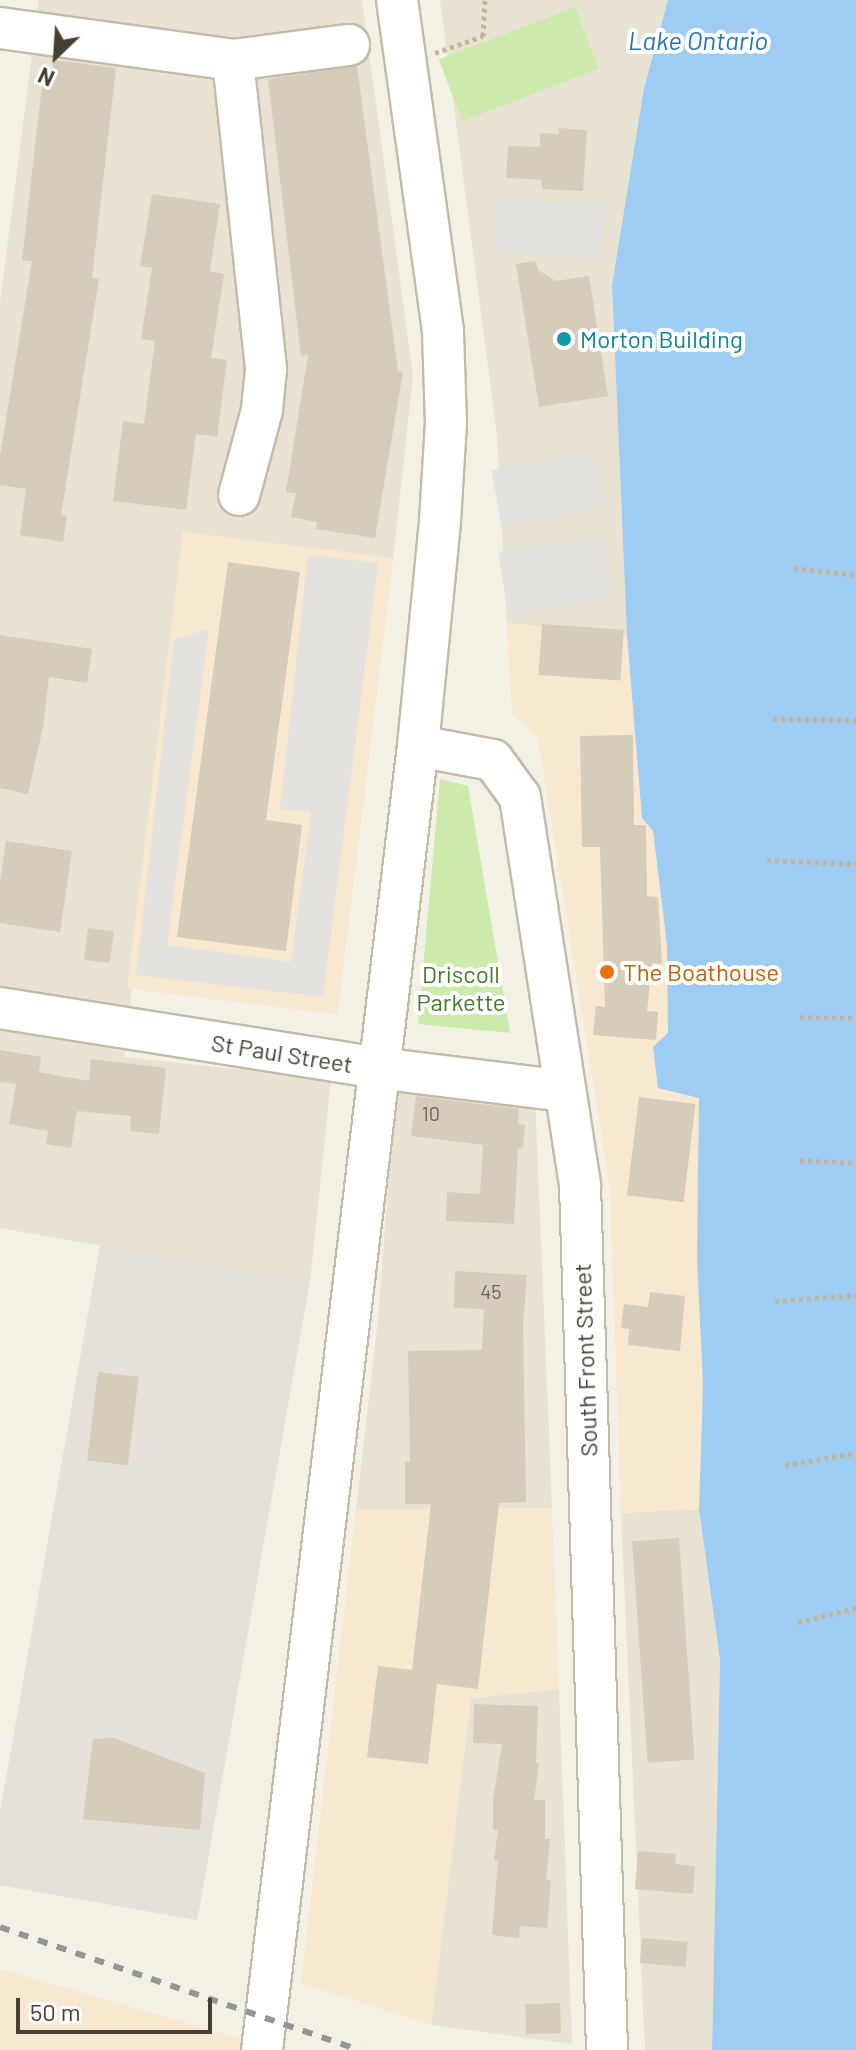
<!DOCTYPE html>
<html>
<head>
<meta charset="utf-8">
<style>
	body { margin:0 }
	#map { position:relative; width:856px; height:2050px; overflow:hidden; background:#f3f0e5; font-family:Barlow,sans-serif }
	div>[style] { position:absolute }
	.residential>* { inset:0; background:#e8e2d3 }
	.commercial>* { inset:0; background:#f7e8cf; transform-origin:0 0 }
	.industrial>* { inset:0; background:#e5e1da; transform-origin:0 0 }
	.green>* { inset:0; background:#cbeaac; transform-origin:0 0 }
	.parking>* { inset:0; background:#e4e2de; transform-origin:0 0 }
	.water>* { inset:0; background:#9eccf3 }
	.building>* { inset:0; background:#d5ccba; transform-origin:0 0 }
	.path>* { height:5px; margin-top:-2.5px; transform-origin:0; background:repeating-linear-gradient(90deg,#c2b598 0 4px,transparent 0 8px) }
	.roads { filter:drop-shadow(2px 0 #c2bbaa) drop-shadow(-2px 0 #c2bbaa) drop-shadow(0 2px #c2bbaa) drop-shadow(0 -2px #c2bbaa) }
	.minor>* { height:40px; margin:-20px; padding:0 20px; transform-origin:20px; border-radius:20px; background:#fff }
	.rail>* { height:6px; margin-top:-3px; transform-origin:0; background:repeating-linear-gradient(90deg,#959595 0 10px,transparent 0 20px) }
	.dots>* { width:22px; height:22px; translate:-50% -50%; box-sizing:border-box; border:4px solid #fff; border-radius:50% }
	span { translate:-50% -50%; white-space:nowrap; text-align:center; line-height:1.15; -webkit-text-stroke:8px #fff; paint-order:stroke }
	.number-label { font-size:20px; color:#6a6356 }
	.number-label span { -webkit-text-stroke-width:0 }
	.culture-label { font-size:24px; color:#0d838f }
	.left { translate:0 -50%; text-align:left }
	.food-label { font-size:24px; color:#c56008 }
	.park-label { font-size:24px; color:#417a25 }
	.street-label { font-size:24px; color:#464034 }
	.water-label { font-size:26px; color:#2974b7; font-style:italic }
	.north { position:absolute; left:16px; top:16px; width:80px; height:80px; -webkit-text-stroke:6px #fff; paint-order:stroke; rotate:205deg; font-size:22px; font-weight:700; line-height:32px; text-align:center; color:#464034 }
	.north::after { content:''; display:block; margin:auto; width:28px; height:36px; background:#464034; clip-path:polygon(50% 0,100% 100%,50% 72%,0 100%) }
	.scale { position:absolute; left:16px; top:1998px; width:196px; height:36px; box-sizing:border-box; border:4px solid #464034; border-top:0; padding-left:10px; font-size:24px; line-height:28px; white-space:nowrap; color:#464034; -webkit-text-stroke:6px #fff; paint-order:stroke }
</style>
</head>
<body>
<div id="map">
	<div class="residential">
		<div style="clip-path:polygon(39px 0,362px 0,413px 376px,393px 559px,183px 532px,124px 1057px,331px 1079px,310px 1283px,0 1228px,0 303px)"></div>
		<div style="clip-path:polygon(440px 0,668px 0,644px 88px,612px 285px,627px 635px,507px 623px,497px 435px)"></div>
		<div style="clip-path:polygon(396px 1082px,535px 1096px,552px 1508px,356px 1510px,378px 1320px)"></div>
		<div style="clip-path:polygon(699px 1509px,720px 1660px,712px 2050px,645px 2050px,621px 1513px)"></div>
		<div style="clip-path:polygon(559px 1689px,572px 2044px,431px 2025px,471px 1698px)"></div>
	</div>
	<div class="commercial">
		<div style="left:183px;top:532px;width:212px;height:460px;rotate:7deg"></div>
		<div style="clip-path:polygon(507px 623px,627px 635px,642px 818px,653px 831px,667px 945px,668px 1034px,653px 1047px,699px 1097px,697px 1258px,703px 1386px,699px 1509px,621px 1513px,610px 1188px,538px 738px,512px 714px)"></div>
		<div style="clip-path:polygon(552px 1508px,559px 1689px,471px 1698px,431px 2025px,301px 1983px,356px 1510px)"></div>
		<div style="clip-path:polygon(0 1969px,280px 2050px,0 2050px)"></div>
	</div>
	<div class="industrial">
		<div style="left:100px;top:1245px;width:213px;height:648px;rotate:10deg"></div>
	</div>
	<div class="green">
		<div style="left:575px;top:7px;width:66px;height:146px;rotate:69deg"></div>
		<div style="clip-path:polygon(440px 779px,468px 786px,510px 1033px,418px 1024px)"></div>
	</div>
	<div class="parking">
		<div style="left:495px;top:199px;width:111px;height:54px;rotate:3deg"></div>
		<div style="left:595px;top:452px;width:56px;height:105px;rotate:80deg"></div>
		<div style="left:603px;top:536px;width:62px;height:106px;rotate:81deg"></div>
		<div style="clip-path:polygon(308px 555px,378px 563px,323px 997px,136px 975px,174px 640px,209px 629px,167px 945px,291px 962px,311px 812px,280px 809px)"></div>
	</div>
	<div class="water">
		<div style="clip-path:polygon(668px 0,856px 0,856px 2050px,712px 2050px,720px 1660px,699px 1509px,703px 1386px,697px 1258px,699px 1098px,658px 1088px,653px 1047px,668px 1033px,667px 945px,653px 831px,642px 818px,627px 635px,612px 285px,644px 88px)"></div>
	</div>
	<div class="building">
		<div style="clip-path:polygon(53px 60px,116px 68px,92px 278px,99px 279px,61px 515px,67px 516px,63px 542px,20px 535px,26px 489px,0 485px,0 456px,32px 261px,22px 260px,44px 68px,53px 68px)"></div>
		<div style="clip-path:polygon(357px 66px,398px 371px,403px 372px,375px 538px,316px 529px,317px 522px,291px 517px,296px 493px,286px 492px,308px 355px,301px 356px,268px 79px)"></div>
		<div style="clip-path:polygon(559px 128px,587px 130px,583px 191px,542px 189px,542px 180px,506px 178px,508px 146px,540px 147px,540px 133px,559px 134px)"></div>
		<div style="clip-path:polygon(152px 194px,220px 204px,210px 271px,224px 274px,211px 358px,227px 360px,217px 437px,196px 434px,186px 510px,113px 501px,123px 421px,144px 424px,155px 341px,141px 339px,152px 268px,140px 266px)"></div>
		<div style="clip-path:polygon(536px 261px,538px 270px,556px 281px,589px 276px,608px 396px,539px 407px,516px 264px)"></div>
		<div style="clip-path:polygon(228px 562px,300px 572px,266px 820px,302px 825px,286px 951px,177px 937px)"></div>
		<div style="left:542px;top:624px;width:82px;height:51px;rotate:4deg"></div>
		<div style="clip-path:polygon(0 635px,92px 649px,87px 683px,49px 677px,43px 727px,28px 794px,0 788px)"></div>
		<div style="clip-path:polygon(633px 735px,634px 825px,646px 825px,647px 896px,658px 897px,662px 964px,652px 963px,647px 1011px,658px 1012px,656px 1040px,593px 1035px,596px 1006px,605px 1007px,600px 847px,582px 847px,580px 736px)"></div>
		<div style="clip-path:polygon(6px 841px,72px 851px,60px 932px,0 923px,0 883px)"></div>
		<div style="left:88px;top:928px;width:26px;height:32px;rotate:7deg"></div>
		<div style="clip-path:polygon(0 1050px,41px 1057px,39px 1072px,89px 1081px,91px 1059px,166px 1068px,159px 1134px,130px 1131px,131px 1116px,77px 1111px,71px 1148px,46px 1144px,48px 1131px,9px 1124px,16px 1084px,0 1082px)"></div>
		<div style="clip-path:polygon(416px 1096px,519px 1109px,518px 1124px,525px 1125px,523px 1149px,518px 1148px,514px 1224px,446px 1221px,447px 1192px,480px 1194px,483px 1145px,411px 1136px)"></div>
		<div style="left:639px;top:1097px;width:57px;height:99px;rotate:7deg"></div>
		<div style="clip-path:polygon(455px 1271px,527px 1275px,523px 1325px,526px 1502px,499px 1503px,478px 1689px,437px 1684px,428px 1764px,367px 1757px,378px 1666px,412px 1670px,431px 1504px,405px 1504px,405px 1462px,410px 1462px,408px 1351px,482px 1350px,484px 1309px,454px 1308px)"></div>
		<div style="clip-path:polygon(650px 1292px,685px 1296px,680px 1351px,628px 1345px,629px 1329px,621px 1328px,624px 1304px,648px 1307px)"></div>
		<div style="left:98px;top:1372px;width:41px;height:89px;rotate:7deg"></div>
		<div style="left:679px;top:1538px;width:222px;height:47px;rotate:86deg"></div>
		<div style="clip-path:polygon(474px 1704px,538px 1706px,536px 1763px,539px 1763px,534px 1800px,545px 1800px,545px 1839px,550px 1839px,546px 1880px,551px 1881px,547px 1928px,520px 1926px,519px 1938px,492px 1935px,498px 1861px,494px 1860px,498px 1830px,493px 1830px,493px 1800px,502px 1744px,473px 1743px)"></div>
		<div style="clip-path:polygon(114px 1738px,205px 1773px,200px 1830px,83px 1819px,93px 1739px)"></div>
		<div style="clip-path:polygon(638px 1851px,676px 1854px,675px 1864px,695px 1866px,693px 1894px,635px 1889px)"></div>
		<div style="left:642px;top:1938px;width:46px;height:25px;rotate:5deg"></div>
		<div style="left:560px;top:2003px;width:30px;height:35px;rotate:88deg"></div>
	</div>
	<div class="path">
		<div style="left:435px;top:53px;width:51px;rotate:-19.5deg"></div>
		<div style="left:483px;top:36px;width:36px;rotate:-87deg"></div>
		<div style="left:794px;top:568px;width:62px;rotate:6.4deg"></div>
		<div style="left:773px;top:719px;width:83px;rotate:0.7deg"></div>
		<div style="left:767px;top:860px;width:89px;rotate:2.6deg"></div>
		<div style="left:800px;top:1017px;width:56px;rotate:1deg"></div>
		<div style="left:800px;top:1160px;width:56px;rotate:3.1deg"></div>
		<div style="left:775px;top:1301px;width:81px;rotate:-4.2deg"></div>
		<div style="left:785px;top:1465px;width:72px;rotate:-9.6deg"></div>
		<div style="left:798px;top:1622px;width:60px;rotate:-13.6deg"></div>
	</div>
	<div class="roads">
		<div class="minor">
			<div style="left:0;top:28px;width:235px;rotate:7.8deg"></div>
			<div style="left:233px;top:60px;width:117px;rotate:-7.4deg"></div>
			<div style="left:233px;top:60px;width:311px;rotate:83.9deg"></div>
			<div style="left:266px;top:369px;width:41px;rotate:95.6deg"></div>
			<div style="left:262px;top:410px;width:88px;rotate:105.1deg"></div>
			<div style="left:418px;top:746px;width:76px;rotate:10.6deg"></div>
			<div style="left:493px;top:760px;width:46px;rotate:53.9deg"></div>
			<div style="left:520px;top:797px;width:393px;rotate:81.2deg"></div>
			<div style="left:580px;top:1185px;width:865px;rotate:88.21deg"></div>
			<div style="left:0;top:1008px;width:383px;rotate:9deg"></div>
			<div style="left:378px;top:1068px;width:188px;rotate:7deg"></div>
			<div style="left:262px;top:2050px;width:1313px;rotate:-83.18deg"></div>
			<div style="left:418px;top:746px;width:226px;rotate:-84.4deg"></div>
			<div style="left:440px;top:521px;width:98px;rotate:-86.5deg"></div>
			<div style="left:446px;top:423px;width:92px;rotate:-91.9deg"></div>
			<div style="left:443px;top:331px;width:334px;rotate:-97.9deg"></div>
		</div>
	</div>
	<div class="rail">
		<div style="left:0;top:1927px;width:380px;rotate:18.9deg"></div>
	</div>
	<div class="dots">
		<div style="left:564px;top:339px;background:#0f9aa8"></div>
		<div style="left:607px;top:972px;background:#e8710a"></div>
	</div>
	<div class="number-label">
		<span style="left:431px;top:1113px">10</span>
		<span style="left:491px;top:1291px">45</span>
	</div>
	<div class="culture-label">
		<span class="left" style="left:580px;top:339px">Morton Building</span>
	</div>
	<div class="food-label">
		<span class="left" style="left:623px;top:972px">The Boathouse</span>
	</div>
	<div class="park-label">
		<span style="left:461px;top:988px">Driscoll<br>Parkette</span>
	</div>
	<div class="street-label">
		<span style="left:282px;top:1053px;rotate:9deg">St Paul Street</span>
		<span style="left:585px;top:1360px;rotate:-92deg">South Front Street</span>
	</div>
	<div class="water-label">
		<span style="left:698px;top:40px">Lake Ontario</span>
	</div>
	<div class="north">N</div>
	<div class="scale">50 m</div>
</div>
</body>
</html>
